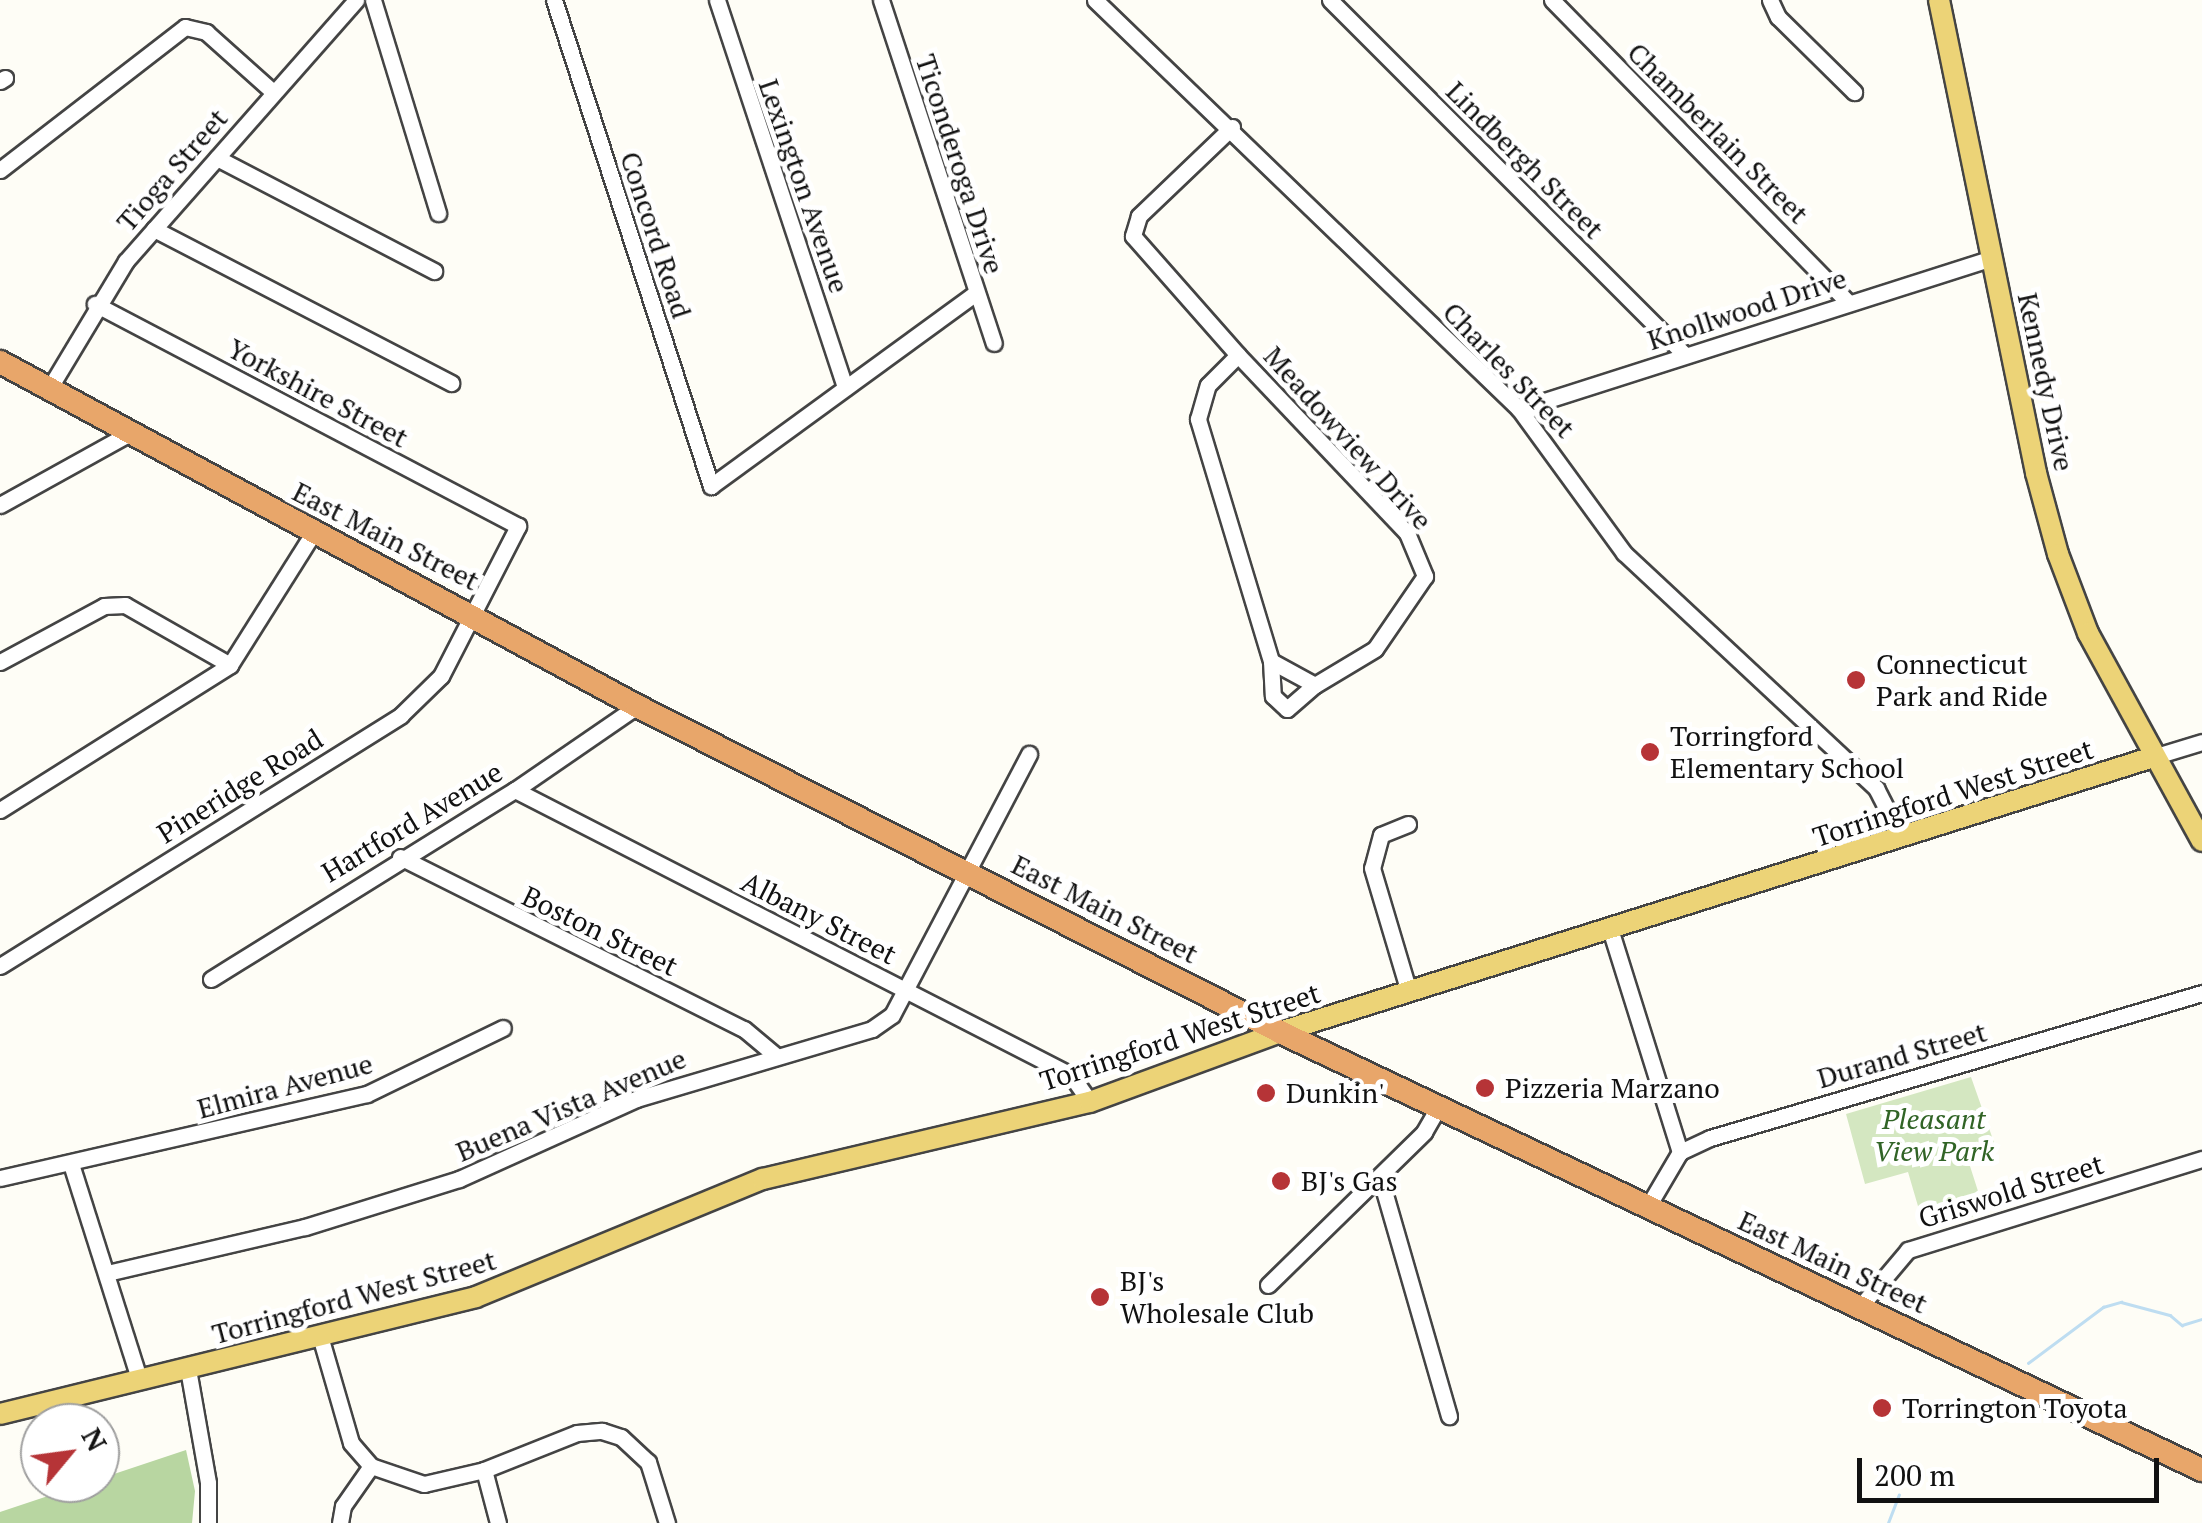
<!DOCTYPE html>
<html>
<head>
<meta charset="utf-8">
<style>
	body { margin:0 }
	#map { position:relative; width:2202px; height:1523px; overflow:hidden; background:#fefdf6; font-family:"PT Serif",serif }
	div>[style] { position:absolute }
	.green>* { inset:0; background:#d4e7c1 }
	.forest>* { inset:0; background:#b8d6a1 }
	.stream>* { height:2.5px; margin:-1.25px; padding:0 1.25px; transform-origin:1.25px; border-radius:1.25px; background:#beddf1 }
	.roads { filter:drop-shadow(2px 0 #444) drop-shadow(-2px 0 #444) drop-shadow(0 2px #444) drop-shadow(0 -2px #444) }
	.minor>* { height:15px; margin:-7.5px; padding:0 7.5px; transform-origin:7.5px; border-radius:7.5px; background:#fff }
	.major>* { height:20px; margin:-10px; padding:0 10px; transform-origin:10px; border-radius:10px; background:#ecd377 }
	.highway>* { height:22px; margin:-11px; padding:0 11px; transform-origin:11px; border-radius:11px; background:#e8a66a }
	.dots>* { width:28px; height:28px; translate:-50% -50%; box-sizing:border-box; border:5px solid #fff; border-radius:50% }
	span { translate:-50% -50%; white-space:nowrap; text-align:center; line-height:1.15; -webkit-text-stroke:10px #fff; paint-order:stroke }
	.street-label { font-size:28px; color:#111 }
	.poi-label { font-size:28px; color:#111 }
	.left { translate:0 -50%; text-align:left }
	.park-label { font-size:28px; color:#316426; font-style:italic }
	.north { position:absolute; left:20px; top:1403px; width:100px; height:100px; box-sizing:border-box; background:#fff; border:2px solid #a0a0a0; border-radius:50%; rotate:61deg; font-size:28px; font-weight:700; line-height:40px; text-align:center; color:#111 }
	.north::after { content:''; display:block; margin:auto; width:35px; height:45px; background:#b63437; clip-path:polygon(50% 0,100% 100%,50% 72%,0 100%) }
	.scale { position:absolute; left:1857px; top:1458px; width:302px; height:45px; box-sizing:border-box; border:5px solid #111; border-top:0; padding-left:12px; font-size:30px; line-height:35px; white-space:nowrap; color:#111; -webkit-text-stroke:8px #fff; paint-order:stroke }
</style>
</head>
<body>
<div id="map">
	<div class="green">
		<div style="clip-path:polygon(1971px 1077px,1997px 1151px,1969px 1163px,1985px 1213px,1925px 1230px,1908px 1172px,1865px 1184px,1846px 1114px)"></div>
	</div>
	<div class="forest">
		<div style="clip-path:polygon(186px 1450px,195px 1491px,192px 1523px,0 1523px,0 1512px)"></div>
	</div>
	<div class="stream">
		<div style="left:2028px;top:1363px;width:94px;rotate:-36.7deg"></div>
		<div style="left:2103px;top:1307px;width:19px;rotate:-16deg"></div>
		<div style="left:2121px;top:1302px;width:51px;rotate:14.9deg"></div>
		<div style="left:2170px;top:1315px;width:16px;rotate:40deg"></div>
		<div style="left:2182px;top:1325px;width:21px;rotate:-17deg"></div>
		<div style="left:1888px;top:1523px;width:30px;rotate:-69deg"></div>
	</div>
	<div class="roads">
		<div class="minor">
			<div style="left:373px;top:0;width:223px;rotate:73deg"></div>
			<div style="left:554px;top:0;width:511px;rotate:72.1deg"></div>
			<div style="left:711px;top:486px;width:328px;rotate:-36.1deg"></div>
			<div style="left:717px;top:0;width:408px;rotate:71.7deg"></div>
			<div style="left:881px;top:0;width:361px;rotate:71.8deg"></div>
			<div style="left:1095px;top:0;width:589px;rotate:43.97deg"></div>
			<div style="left:1519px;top:409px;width:178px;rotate:53.9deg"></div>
			<div style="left:1624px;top:553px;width:345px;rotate:43deg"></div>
			<div style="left:1876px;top:788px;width:55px;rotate:63deg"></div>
			<div style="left:1330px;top:0;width:502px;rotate:45deg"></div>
			<div style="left:1552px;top:0;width:423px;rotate:45.6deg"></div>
			<div style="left:1770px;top:0;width:19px;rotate:65deg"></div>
			<div style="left:1778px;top:17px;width:107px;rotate:44.6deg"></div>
			<div style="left:0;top:81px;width:6px;rotate:-31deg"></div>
			<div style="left:1232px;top:127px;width:129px;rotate:136.3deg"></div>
			<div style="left:1139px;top:216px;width:21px;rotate:107deg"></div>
			<div style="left:1133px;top:236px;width:159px;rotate:48.6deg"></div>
			<div style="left:217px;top:158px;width:245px;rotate:27.5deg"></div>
			<div style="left:0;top:170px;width:234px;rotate:-37.7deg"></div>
			<div style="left:185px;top:27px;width:22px;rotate:13deg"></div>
			<div style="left:206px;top:32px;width:90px;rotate:41.8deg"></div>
			<div style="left:154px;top:229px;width:335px;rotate:27.4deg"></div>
			<div style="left:1238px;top:355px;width:245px;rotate:46.5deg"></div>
			<div style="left:1407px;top:533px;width:47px;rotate:67.3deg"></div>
			<div style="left:1425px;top:576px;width:88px;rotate:124.4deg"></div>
			<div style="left:1375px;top:649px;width:70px;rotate:149deg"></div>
			<div style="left:1315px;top:685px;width:50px;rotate:-151.4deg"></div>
			<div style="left:1271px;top:661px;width:253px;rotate:-106.8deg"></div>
			<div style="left:1198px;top:419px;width:35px;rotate:-74deg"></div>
			<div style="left:1208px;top:385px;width:42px;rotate:-45deg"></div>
			<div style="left:49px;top:389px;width:149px;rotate:-59deg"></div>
			<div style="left:126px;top:261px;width:348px;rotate:-48.6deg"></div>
			<div style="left:1519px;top:409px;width:497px;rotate:-17.7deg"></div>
			<div style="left:0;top:505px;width:146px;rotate:-29deg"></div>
			<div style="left:1271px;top:661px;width:35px;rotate:87deg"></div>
			<div style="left:1273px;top:696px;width:19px;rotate:43deg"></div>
			<div style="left:1287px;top:709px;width:37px;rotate:-41deg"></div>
			<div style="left:0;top:662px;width:118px;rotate:-28.3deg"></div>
			<div style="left:104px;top:606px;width:21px;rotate:-3deg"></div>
			<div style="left:125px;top:605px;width:121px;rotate:29.7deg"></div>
			<div style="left:2153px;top:757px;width:51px;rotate:-17deg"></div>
			<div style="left:515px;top:790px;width:625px;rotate:27.14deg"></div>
			<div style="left:1071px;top:1075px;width:33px;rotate:55deg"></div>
			<div style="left:0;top:810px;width:272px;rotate:-32.2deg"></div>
			<div style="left:230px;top:665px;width:156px;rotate:-57.8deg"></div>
			<div style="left:1408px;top:824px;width:29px;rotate:158deg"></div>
			<div style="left:1381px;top:835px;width:34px;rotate:105deg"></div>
			<div style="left:1372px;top:868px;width:129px;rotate:73.4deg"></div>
			<div style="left:400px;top:857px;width:385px;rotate:26.6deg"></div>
			<div style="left:744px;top:1029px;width:39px;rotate:40deg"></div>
			<div style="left:1611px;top:932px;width:231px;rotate:72.6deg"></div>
			<div style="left:0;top:966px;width:473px;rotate:-32deg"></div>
			<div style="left:401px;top:715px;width:56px;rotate:-44.3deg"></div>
			<div style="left:441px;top:676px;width:169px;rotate:-62.8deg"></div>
			<div style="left:518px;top:526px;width:478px;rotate:-152.3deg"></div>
			<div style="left:211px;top:979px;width:358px;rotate:-31.9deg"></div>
			<div style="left:515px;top:790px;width:148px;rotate:-34.5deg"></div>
			<div style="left:71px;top:1164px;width:225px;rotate:72.4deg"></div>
			<div style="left:1380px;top:1177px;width:249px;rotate:73.9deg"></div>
			<div style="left:0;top:1178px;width:376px;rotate:-12.9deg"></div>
			<div style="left:367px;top:1094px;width:151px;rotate:-25.9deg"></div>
			<div style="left:1647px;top:1208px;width:65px;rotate:-59.5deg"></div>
			<div style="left:1680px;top:1152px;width:33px;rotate:-25deg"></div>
			<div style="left:1710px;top:1138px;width:513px;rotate:-16.42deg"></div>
			<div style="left:107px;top:1273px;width:203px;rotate:-13.1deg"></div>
			<div style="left:305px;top:1227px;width:161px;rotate:-17.3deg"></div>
			<div style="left:459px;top:1179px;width:194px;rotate:-24.3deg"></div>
			<div style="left:636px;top:1099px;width:246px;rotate:-16.5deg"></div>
			<div style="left:872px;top:1029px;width:24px;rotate:-35deg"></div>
			<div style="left:892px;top:1015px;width:295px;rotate:-62.3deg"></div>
			<div style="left:1268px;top:1285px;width:219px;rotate:-44.4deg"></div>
			<div style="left:1424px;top:1132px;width:28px;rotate:-60deg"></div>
			<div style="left:1859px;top:1308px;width:76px;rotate:-49.8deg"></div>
			<div style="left:1908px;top:1250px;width:308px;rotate:-17.2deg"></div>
			<div style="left:320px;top:1336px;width:111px;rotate:73.8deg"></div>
			<div style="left:351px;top:1443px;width:30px;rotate:49deg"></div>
			<div style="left:371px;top:1466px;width:56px;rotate:18.8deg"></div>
			<div style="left:424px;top:1484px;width:62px;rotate:-13.1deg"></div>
			<div style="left:484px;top:1470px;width:100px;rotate:-21.7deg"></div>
			<div style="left:577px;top:1433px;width:25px;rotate:-5deg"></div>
			<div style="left:602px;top:1431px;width:20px;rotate:18deg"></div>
			<div style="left:621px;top:1437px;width:37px;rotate:43deg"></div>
			<div style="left:648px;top:1462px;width:64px;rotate:72.7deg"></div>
			<div style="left:188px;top:1369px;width:116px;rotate:80deg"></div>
			<div style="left:208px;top:1483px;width:40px;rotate:90deg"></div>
			<div style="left:484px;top:1470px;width:55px;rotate:75.2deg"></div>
			<div style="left:340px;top:1523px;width:17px;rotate:-80deg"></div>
			<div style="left:343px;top:1506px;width:49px;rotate:-55deg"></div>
		</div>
		<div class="major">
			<div style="left:1939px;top:0;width:483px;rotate:78.4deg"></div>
			<div style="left:2036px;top:473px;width:84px;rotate:74.8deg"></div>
			<div style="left:2058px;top:554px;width:85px;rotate:69.2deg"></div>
			<div style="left:2088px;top:633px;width:237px;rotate:61.3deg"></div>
			<div style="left:0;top:1414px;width:490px;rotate:-13.8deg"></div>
			<div style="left:476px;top:1297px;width:310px;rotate:-22.4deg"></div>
			<div style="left:763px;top:1179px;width:336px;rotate:-13.3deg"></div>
			<div style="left:1090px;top:1102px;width:202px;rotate:-20.2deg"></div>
			<div style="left:1280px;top:1032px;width:915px;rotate:-17.48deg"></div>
		</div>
		<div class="highway">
			<div style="left:0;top:362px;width:724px;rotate:28.37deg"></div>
			<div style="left:637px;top:706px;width:721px;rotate:26.88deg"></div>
			<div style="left:1280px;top:1032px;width:1021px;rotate:25.41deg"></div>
		</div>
	</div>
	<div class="dots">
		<div style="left:1856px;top:680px;background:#b63437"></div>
		<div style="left:1650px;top:752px;background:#b63437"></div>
		<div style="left:1485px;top:1088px;background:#b63437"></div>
		<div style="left:1266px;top:1093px;background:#b63437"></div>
		<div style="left:1281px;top:1181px;background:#b63437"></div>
		<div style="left:1100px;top:1297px;background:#b63437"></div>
		<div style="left:1882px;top:1408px;background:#b63437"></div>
	</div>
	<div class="street-label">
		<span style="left:1718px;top:133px;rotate:45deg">Chamberlain Street</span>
		<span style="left:1525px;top:160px;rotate:45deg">Lindbergh Street</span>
		<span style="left:960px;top:164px;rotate:72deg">Ticonderoga Drive</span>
		<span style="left:172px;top:170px;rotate:-49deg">Tioga Street</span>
		<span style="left:804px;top:186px;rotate:71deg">Lexington Avenue</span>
		<span style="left:656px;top:235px;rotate:72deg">Concord Road</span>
		<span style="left:1747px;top:309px;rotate:-18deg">Knollwood Drive</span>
		<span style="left:1509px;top:370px;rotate:46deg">Charles Street</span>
		<span style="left:2046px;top:382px;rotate:78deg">Kennedy Drive</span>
		<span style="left:318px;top:393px;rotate:28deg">Yorkshire Street</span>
		<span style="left:1348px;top:438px;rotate:48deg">Meadowview Drive</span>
		<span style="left:386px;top:536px;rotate:27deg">East Main Street</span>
		<span style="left:240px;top:786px;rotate:-32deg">Pineridge Road</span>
		<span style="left:1953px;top:793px;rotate:-18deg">Torringford West Street</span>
		<span style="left:412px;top:822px;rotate:-31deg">Hartford Avenue</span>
		<span style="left:1105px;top:909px;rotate:27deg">East Main Street</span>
		<span style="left:819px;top:918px;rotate:27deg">Albany Street</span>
		<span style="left:600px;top:931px;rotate:26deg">Boston Street</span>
		<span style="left:1180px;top:1037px;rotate:-18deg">Torringford West Street</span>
		<span style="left:1902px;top:1055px;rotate:-16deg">Durand Street</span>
		<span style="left:285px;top:1086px;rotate:-15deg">Elmira Avenue</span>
		<span style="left:571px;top:1105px;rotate:-23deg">Buena Vista Avenue</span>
		<span style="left:2011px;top:1191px;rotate:-17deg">Griswold Street</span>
		<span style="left:1833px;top:1262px;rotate:25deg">East Main Street</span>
		<span style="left:354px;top:1297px;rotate:-15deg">Torringford West Street</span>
	</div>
	<div class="poi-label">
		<span class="left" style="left:1876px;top:680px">Connecticut<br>Park and Ride</span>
		<span class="left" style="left:1670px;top:752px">Torringford<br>Elementary School</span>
		<span class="left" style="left:1505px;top:1088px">Pizzeria Marzano</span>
		<span class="left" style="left:1286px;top:1093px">Dunkin'</span>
		<span class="left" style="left:1301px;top:1181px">BJ's Gas</span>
		<span class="left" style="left:1120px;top:1297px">BJ's<br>Wholesale Club</span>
		<span class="left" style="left:1902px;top:1408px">Torrington Toyota</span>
	</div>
	<div class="park-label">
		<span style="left:1934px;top:1135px">Pleasant<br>View Park</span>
	</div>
	<div class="north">N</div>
	<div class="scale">200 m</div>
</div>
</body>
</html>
